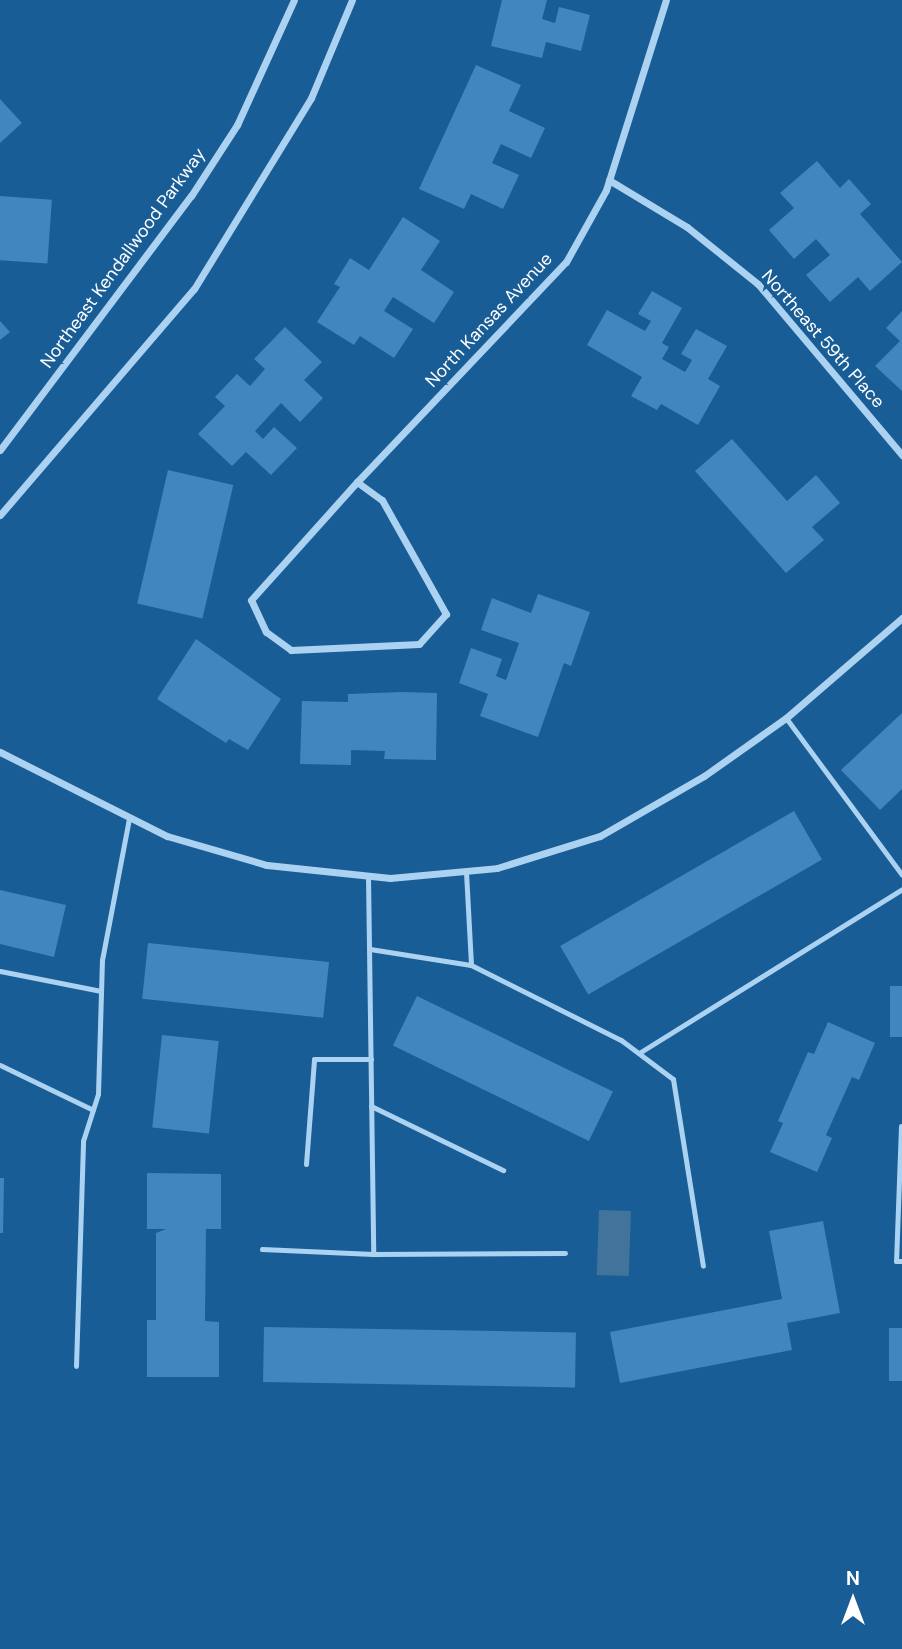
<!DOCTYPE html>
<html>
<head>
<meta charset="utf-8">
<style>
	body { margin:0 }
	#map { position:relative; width:902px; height:1649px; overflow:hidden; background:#195d97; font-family:"DM Sans",sans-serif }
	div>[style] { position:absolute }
	.water>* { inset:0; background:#42739b; transform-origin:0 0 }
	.building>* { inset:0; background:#4186be; transform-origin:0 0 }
	.service>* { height:5px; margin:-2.5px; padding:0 2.5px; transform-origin:2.5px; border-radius:2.5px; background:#acd2f1 }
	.minor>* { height:7px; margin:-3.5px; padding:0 3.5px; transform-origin:3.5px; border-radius:3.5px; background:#acd2f1 }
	span { translate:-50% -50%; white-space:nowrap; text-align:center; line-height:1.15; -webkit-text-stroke:7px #195d97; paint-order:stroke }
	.street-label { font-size:18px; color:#fff }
	.north { position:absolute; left:818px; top:1565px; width:70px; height:70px; -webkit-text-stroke:5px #195d97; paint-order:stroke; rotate:0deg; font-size:19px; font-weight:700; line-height:28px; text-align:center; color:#fff }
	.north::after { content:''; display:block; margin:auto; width:24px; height:32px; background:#fff; clip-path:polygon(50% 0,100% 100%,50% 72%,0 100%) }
</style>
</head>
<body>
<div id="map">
	<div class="water">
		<div style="left:599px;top:1210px;width:32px;height:65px;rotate:2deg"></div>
	</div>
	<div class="building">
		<div style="clip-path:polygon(502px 0,547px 0,542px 19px,555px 23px,559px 7px,590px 15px,581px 51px,546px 42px,542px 58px,491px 46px)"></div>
		<div style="clip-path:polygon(476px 65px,521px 85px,509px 111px,545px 128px,531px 158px,501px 144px,492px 163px,519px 175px,503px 209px,471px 194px,464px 209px,419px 189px)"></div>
		<div style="clip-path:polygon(0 99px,22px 123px,0 143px)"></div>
		<div style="clip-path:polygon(817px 161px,840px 188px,849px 179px,871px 204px,860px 214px,902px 262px,870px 291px,858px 277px,830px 302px,806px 275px,830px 255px,816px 239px,794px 259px,769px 230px,794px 208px,780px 193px)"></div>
		<div style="left:0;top:196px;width:52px;height:64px;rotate:4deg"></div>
		<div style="clip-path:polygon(403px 217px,440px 241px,421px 270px,454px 292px,434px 323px,393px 297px,384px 311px,413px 329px,394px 358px,360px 336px,354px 345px,317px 322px,340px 287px,334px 284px,350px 258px,369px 270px)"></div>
		<div style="clip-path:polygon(652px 291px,682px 308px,662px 343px,669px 347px,662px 359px,685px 372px,692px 360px,681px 354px,696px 329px,727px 346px,708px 379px,720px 386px,698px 425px,661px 404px,657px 410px,631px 396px,642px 377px,587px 345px,607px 310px,645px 331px,651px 321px,638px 314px)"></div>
		<div style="clip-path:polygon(902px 311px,902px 391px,875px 366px,900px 341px,886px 328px)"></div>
		<div style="clip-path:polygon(0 321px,10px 332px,0 340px)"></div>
		<div style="clip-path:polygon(285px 327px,322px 362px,304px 380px,323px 398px,300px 422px,281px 403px,255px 431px,263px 439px,274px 427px,297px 448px,271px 475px,246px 452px,232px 466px,198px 434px,225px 406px,215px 397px,237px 374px,250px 386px,265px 369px,254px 359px)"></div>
		<div style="clip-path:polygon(732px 439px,787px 501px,816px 475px,840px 503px,812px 527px,824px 540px,786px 573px,695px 471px)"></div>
		<div style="left:168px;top:470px;width:67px;height:137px;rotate:13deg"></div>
		<div style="clip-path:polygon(538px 594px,590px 612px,571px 666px,564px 663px,538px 737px,480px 716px,488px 694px,459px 683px,471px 648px,502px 659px,496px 676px,506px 680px,519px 643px,481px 630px,492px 598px,531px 613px)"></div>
		<div style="clip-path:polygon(196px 639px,281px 699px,248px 750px,229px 739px,226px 743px,157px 699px)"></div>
		<div style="clip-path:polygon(402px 692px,437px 693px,436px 760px,384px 759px,385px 751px,351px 750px,351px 765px,300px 764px,302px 701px,348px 702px,348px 694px)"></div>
		<div style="clip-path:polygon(902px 713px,902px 789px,880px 810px,841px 770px)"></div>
		<div style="left:794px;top:811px;width:56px;height:270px;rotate:60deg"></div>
		<div style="clip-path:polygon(0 890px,66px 905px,54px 957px,0 944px)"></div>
		<div style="left:148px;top:943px;width:182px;height:56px;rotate:6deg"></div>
		<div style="left:890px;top:986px;width:12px;height:51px"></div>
		<div style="left:417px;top:996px;width:218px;height:55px;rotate:26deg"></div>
		<div style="clip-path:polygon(828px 1022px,875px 1043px,859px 1080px,852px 1077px,826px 1135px,832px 1138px,817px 1172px,770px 1152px,783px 1123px,778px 1121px,808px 1052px,814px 1054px)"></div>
		<div style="left:162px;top:1035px;width:57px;height:93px;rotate:6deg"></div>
		<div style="clip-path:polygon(147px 1173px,221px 1174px,221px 1229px,206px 1229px,205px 1321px,219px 1322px,219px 1377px,147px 1377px,147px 1320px,156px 1320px,156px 1233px,166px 1229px,147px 1229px)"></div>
		<div style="clip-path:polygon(0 1178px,4px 1178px,3px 1233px,0 1233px)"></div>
		<div style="clip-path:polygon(823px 1221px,840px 1313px,787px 1323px,792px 1350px,620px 1383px,610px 1332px,782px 1299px,769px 1231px)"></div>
		<div style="left:264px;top:1327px;width:312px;height:55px;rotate:1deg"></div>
		<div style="left:889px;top:1328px;width:13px;height:53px"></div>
	</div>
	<div class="service">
		<div style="left:786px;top:718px;width:195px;rotate:53.5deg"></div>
		<div style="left:466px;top:872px;width:93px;rotate:86.9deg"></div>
		<div style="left:368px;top:876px;width:378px;rotate:89.2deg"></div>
		<div style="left:370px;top:949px;width:102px;rotate:9deg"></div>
		<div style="left:471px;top:965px;width:168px;rotate:26.6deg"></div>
		<div style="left:621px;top:1040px;width:65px;rotate:36.9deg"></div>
		<div style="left:673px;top:1079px;width:189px;rotate:80.9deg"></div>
		<div style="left:0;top:971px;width:103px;rotate:11.2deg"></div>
		<div style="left:639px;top:1053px;width:310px;rotate:-31.9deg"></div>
		<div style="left:0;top:1065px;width:103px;rotate:25.8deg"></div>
		<div style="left:371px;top:1106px;width:147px;rotate:25.9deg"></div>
		<div style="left:901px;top:1126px;width:135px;rotate:92.1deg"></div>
		<div style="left:896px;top:1261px;width:6px"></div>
		<div style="left:306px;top:1164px;width:105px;rotate:-85.6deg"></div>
		<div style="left:314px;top:1059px;width:57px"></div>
		<div style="left:262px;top:1249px;width:111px;rotate:2.6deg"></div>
		<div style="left:373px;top:1254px;width:192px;rotate:-0.3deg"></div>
		<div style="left:76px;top:1366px;width:225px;rotate:-88.2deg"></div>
		<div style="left:83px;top:1141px;width:49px;rotate:-72.3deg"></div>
		<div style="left:98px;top:1094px;width:134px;rotate:-88.3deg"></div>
		<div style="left:102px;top:960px;width:144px;rotate:-79.2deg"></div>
	</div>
	<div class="minor">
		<div style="left:609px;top:180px;width:91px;rotate:31.1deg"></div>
		<div style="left:687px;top:227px;width:91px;rotate:38.8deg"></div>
		<div style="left:758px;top:284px;width:224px;rotate:49.9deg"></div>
		<div style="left:0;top:450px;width:318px;rotate:-53.1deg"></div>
		<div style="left:191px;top:196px;width:85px;rotate:-57.1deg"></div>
		<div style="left:237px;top:125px;width:137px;rotate:-65.5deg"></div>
		<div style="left:357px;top:482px;width:303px;rotate:-46.5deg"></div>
		<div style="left:566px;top:262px;width:82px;rotate:-60.9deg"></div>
		<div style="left:606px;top:190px;width:199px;rotate:-72.5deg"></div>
		<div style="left:357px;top:482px;width:31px;rotate:36deg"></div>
		<div style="left:382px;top:500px;width:131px;rotate:60.7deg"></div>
		<div style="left:446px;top:614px;width:40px;rotate:132deg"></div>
		<div style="left:419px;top:644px;width:128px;rotate:177.3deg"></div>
		<div style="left:291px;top:650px;width:31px;rotate:-144deg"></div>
		<div style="left:266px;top:632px;width:35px;rotate:-115deg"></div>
		<div style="left:251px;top:600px;width:159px;rotate:-48.1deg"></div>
		<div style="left:0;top:515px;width:298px;rotate:-49.4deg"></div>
		<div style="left:194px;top:289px;width:224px;rotate:-58.5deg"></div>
		<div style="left:311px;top:98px;width:106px;rotate:-67.3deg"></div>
		<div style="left:0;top:752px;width:187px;rotate:26.7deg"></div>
		<div style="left:167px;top:836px;width:104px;rotate:16.2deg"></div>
		<div style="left:267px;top:865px;width:124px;rotate:6deg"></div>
		<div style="left:390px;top:878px;width:107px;rotate:-5.3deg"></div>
		<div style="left:497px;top:868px;width:108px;rotate:-17.3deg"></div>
		<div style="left:600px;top:836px;width:120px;rotate:-30deg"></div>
		<div style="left:704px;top:776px;width:100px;rotate:-35.3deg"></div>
		<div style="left:786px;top:718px;width:153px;rotate:-40.8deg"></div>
	</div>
	<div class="street-label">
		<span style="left:123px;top:258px;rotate:-54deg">Northeast Kendallwood Parkway</span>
		<span style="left:489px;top:320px;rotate:-47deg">North Kansas Avenue</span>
		<span style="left:823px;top:339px;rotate:49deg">Northeast 59th Place</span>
	</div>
	<div class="north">N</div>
</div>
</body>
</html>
